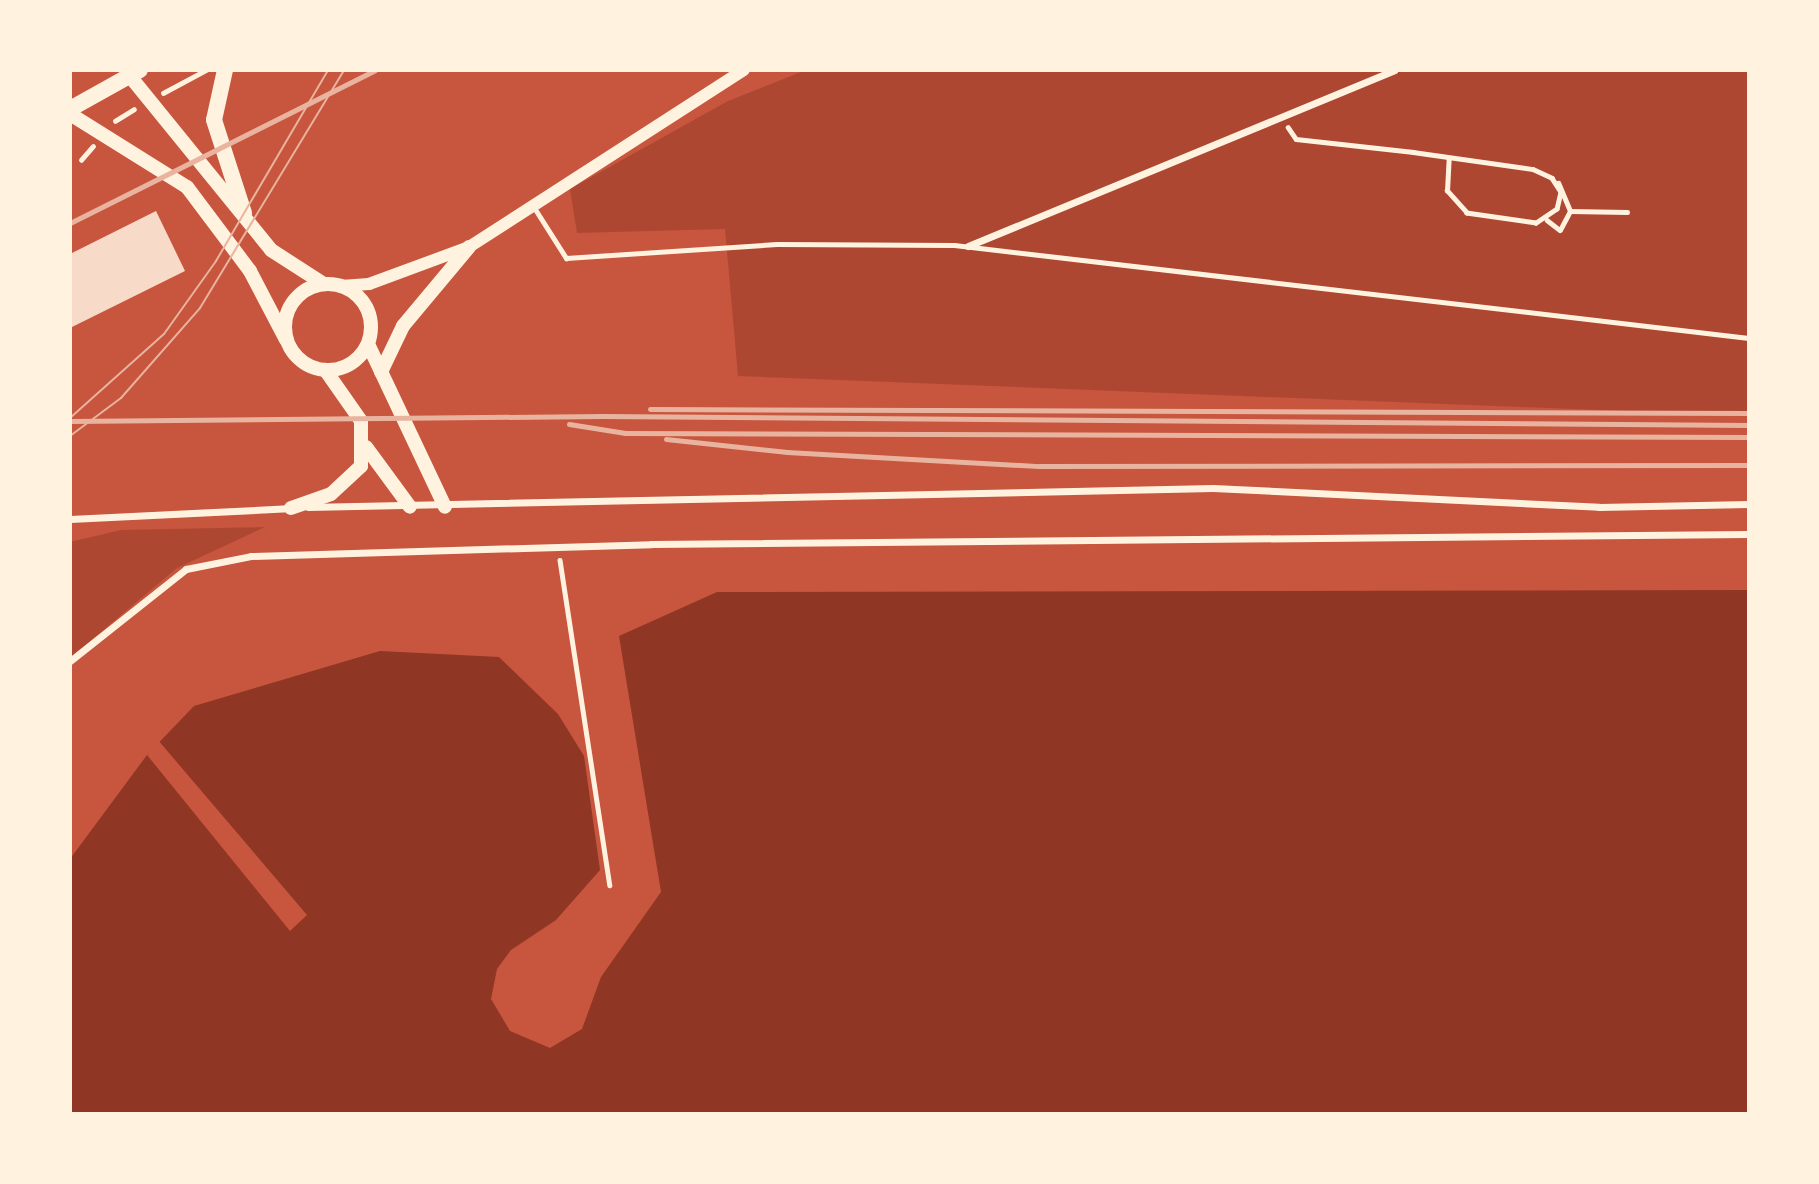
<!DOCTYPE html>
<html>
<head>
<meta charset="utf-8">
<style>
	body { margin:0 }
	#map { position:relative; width:1819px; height:1184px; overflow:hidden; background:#c8553d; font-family:Mulish,sans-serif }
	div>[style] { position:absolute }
	.green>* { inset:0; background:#ae4732 }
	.water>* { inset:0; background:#8f3625 }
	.pier>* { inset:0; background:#c8553d }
	.building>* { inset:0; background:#f7dbc8 }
	.path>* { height:4.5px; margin:-2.25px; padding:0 2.25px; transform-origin:2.25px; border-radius:2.25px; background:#fff3e0 }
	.service>* { height:5px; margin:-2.5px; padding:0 2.5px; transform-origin:2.5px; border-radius:2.5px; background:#fff3e0 }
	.minor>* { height:7px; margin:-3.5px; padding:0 3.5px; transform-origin:3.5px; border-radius:3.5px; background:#fff3e0 }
	.tertiary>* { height:12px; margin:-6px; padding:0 6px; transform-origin:6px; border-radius:6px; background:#fff3e0 }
	.secondary>* { height:14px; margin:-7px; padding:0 7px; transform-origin:7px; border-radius:7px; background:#fff3e0 }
	.secondary>.ring { margin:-7px; padding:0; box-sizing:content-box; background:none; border:14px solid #fff3e0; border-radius:50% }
	.primary>* { height:16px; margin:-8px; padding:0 8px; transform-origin:8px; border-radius:8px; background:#fff3e0 }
	.tram>* { height:2px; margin:-1px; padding:0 1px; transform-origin:1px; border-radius:1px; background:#e9b49f }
	.rail>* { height:5px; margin:-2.5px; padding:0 2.5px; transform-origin:2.5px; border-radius:2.5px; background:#e9b49f }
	span { translate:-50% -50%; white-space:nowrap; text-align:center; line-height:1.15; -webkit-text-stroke:6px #fff3e0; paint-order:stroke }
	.frame { position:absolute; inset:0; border:72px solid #fff3e0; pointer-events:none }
</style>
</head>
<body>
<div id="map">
	<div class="green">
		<div style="clip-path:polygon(806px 70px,1749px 70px,1749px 416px,738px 376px,725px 229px,577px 233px,570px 189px,728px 101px)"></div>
		<div style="clip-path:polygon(265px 527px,177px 568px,70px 658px,70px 542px,121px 530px)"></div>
	</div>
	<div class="water">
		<div style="clip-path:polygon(1749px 590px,1749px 1114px,70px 1114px,70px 859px,147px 755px,194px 706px,380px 651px,499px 657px,558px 714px,584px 756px,600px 870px,556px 920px,511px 950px,497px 969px,491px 999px,510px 1031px,550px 1048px,582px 1029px,601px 977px,661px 892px,619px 636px,717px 592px)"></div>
	</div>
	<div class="pier">
		<div style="clip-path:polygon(158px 740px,307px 915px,290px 931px,147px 755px)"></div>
	</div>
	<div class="building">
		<div style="clip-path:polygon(156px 211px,185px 271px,70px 328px,70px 254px)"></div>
	</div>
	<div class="path">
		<div style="left:163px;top:93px;width:49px;rotate:-28.1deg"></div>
		<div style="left:115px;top:121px;width:22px;rotate:-32deg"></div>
		<div style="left:1288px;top:127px;width:14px;rotate:56deg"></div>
		<div style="left:1296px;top:139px;width:118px;rotate:6.3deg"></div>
		<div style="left:1413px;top:152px;width:121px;rotate:8.1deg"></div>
		<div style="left:1533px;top:169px;width:21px;rotate:25deg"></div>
		<div style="left:1552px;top:178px;width:17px;rotate:57deg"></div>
		<div style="left:1561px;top:192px;width:17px;rotate:103deg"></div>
		<div style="left:1557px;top:209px;width:25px;rotate:146deg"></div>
		<div style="left:1536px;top:223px;width:70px;rotate:-171.8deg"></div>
		<div style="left:1467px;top:213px;width:30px;rotate:-132deg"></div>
		<div style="left:1447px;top:191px;width:33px;rotate:-87deg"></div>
		<div style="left:81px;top:160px;width:18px;rotate:-49deg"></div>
		<div style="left:1570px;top:211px;width:57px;rotate:1deg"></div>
		<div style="left:1547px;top:220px;width:16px;rotate:38deg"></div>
		<div style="left:1560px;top:230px;width:21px;rotate:-62deg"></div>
		<div style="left:1570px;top:211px;width:30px;rotate:-113deg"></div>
		<div style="left:560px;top:560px;width:329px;rotate:81.3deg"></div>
	</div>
	<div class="service">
		<div style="left:533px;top:206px;width:62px;rotate:57.6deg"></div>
		<div style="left:566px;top:258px;width:211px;rotate:-3.8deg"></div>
		<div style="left:777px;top:244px;width:177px;rotate:0.3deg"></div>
		<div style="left:954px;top:245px;width:800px;rotate:6.67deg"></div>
	</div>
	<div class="minor">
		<div style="left:968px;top:246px;width:461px;rotate:-22.4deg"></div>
		<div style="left:308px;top:507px;width:905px;rotate:-1.2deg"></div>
		<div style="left:1213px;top:488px;width:386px;rotate:2.8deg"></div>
		<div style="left:1599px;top:507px;width:150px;rotate:-1.1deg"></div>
		<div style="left:70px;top:519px;width:223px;rotate:-2.8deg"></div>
		<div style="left:70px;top:661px;width:148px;rotate:-38.4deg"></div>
		<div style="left:186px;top:569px;width:66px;rotate:-11.3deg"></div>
		<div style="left:251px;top:556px;width:400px;rotate:-1.7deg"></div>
		<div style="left:651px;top:544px;width:1098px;rotate:-0.52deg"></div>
	</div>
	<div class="tertiary">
		<div style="left:341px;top:286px;width:28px;rotate:-4deg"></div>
		<div style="left:369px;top:284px;width:107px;rotate:-20.3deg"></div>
		<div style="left:469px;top:247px;width:327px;rotate:-32.8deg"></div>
	</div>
	<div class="secondary">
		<div style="left:129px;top:75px;width:225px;rotate:50.9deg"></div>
		<div style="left:271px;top:250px;width:63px;rotate:32.7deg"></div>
		<div style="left:70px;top:114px;width:138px;rotate:32deg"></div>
		<div style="left:187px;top:187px;width:105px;rotate:53.1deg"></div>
		<div style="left:250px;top:271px;width:78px;rotate:62.4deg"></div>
		<div class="ring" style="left:285px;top:284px;width:72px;height:72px"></div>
		<div style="left:368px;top:344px;width:180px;rotate:64.7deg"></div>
		<div style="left:381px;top:372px;width:51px;rotate:-64.4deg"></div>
		<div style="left:403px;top:326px;width:103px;rotate:-50.1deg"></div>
		<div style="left:366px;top:447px;width:74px;rotate:53.7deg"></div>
		<div style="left:291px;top:508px;width:42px;rotate:-19.3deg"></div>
		<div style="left:331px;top:494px;width:41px;rotate:-43deg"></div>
		<div style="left:361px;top:466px;width:45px;rotate:-90deg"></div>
		<div style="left:361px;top:421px;width:61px;rotate:-125deg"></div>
	</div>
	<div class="primary">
		<div style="left:225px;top:70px;width:51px;rotate:102.4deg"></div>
		<div style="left:214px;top:120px;width:98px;rotate:72.1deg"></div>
		<div style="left:70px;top:109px;width:80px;rotate:-29.1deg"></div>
	</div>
	<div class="tram">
		<div style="left:70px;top:418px;width:126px;rotate:-41.8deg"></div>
		<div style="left:164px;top:334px;width:90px;rotate:-54.5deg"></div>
		<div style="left:216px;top:261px;width:221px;rotate:-59.6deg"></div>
		<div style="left:70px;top:436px;width:64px;rotate:-36.7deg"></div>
		<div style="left:121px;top:398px;width:120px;rotate:-48.7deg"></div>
		<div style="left:200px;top:308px;width:278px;rotate:-58.8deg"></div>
	</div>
	<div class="rail">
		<div style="left:70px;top:223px;width:341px;rotate:-26.6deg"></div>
		<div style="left:650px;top:409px;width:1099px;rotate:0.21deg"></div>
		<div style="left:70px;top:421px;width:532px;rotate:-0.54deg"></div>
		<div style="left:602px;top:416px;width:1147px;rotate:0.45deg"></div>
		<div style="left:569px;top:424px;width:57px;rotate:9.1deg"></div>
		<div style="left:625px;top:433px;width:1124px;rotate:0.2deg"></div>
		<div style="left:666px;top:439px;width:122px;rotate:6.1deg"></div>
		<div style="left:787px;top:452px;width:253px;rotate:3.2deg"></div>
		<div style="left:1040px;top:466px;width:709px;rotate:-0.08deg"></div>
	</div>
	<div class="frame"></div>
</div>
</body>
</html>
